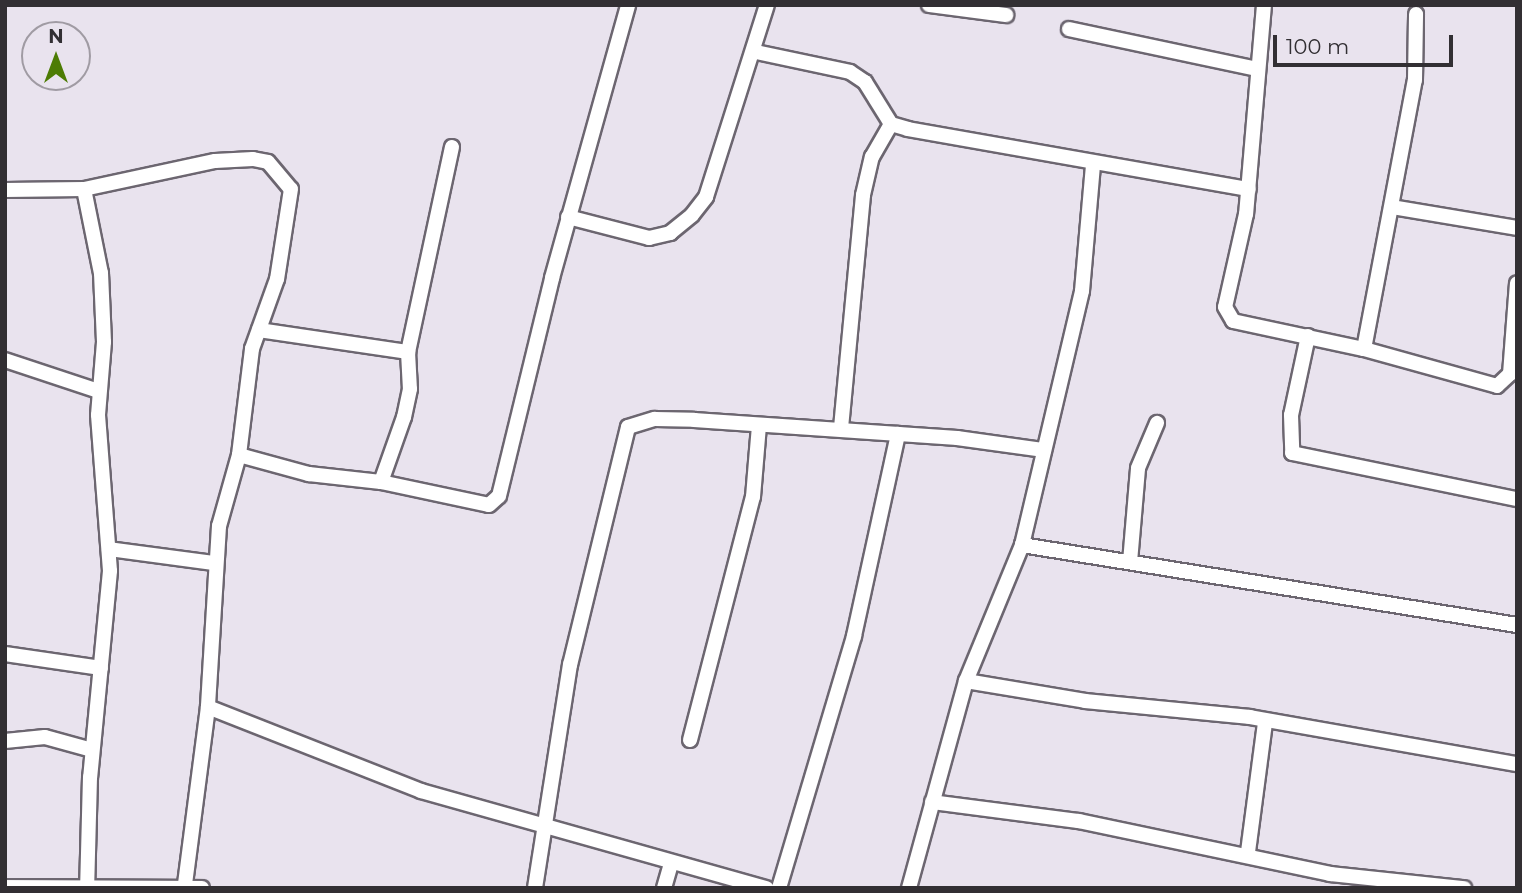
<!DOCTYPE html>
<html>
<head>
<meta charset="utf-8">
<style>
	body { margin:0 }
	#map { position:relative; width:1522px; height:893px; overflow:hidden; background:#e9e3ee; font-family:Montserrat,sans-serif }
	div>[style] { position:absolute }
	.roads { filter:drop-shadow(2px 0 #6c6670) drop-shadow(-2px 0 #6c6670) drop-shadow(0 2px #6c6670) drop-shadow(0 -2px #6c6670) }
	.minor>* { height:14px; margin:-7px; padding:0 7px; transform-origin:7px; border-radius:7px; background:#fff }
	span { translate:-50% -50%; white-space:nowrap; text-align:center; line-height:1.15; -webkit-text-stroke:7px #e9e3ee; paint-order:stroke }
	.frame { position:absolute; inset:0; border:7px solid #322f33; pointer-events:none }
	.north { position:absolute; left:21px; top:21px; width:70px; height:70px; box-sizing:border-box; background:#e9e3ee; border:2px solid #a09ba3; border-radius:50%; rotate:0deg; font-size:19px; font-weight:700; line-height:28px; text-align:center; color:#322f33 }
	.north::after { content:''; display:block; margin:auto; width:24px; height:32px; background:#4d7c04; clip-path:polygon(50% 0,100% 100%,50% 72%,0 100%) }
	.scale { position:absolute; left:1273px; top:35px; width:180px; height:32px; box-sizing:border-box; border:4px solid #322f33; border-top:0; padding-left:9px; font-size:21px; line-height:24px; white-space:nowrap; color:#322f33; -webkit-text-stroke:5px #e9e3ee; paint-order:stroke }
</style>
</head>
<body>
<div id="map">
	<div class="roads">
		<div class="minor">
			<div style="left:929px;top:5px;width:78px;rotate:7.4deg"></div>
			<div style="left:1264px;top:5px;width:210px;rotate:94.9deg"></div>
			<div style="left:1246px;top:214px;width:95px;rotate:102.7deg"></div>
			<div style="left:1225px;top:307px;width:16px;rotate:60deg"></div>
			<div style="left:1233px;top:321px;width:134px;rotate:12.1deg"></div>
			<div style="left:1364px;top:349px;width:138px;rotate:15.5deg"></div>
			<div style="left:1497px;top:386px;width:18px;rotate:-43deg"></div>
			<div style="left:1510px;top:374px;width:91px;rotate:-85.6deg"></div>
			<div style="left:1069px;top:29px;width:192px;rotate:12deg"></div>
			<div style="left:756px;top:52px;width:96px;rotate:12deg"></div>
			<div style="left:850px;top:72px;width:18px;rotate:34deg"></div>
			<div style="left:865px;top:82px;width:49px;rotate:58.2deg"></div>
			<div style="left:891px;top:124px;width:18px;rotate:16deg"></div>
			<div style="left:908px;top:129px;width:346px;rotate:10deg"></div>
			<div style="left:452px;top:147px;width:210px;rotate:102.1deg"></div>
			<div style="left:408px;top:352px;width:37px;rotate:87deg"></div>
			<div style="left:410px;top:389px;width:29px;rotate:102deg"></div>
			<div style="left:404px;top:417px;width:69px;rotate:109.5deg"></div>
			<div style="left:381px;top:482px;width:110px;rotate:12deg"></div>
			<div style="left:489px;top:505px;width:13px;rotate:-42deg"></div>
			<div style="left:499px;top:496px;width:224px;rotate:-76.3deg"></div>
			<div style="left:552px;top:278px;width:283px;rotate:-74.4deg"></div>
			<div style="left:84px;top:189px;width:86px;rotate:78.6deg"></div>
			<div style="left:101px;top:273px;width:69px;rotate:87.5deg"></div>
			<div style="left:104px;top:342px;width:73px;rotate:94.7deg"></div>
			<div style="left:98px;top:415px;width:156px;rotate:85.6deg"></div>
			<div style="left:110px;top:571px;width:207px;rotate:95.5deg"></div>
			<div style="left:90px;top:777px;width:111px;rotate:91.5deg"></div>
			<div style="left:5px;top:190px;width:79px;rotate:-0.7deg"></div>
			<div style="left:84px;top:189px;width:134px;rotate:-12.1deg"></div>
			<div style="left:215px;top:161px;width:38px;rotate:-3deg"></div>
			<div style="left:253px;top:159px;width:15px;rotate:11deg"></div>
			<div style="left:268px;top:162px;width:35px;rotate:50deg"></div>
			<div style="left:291px;top:189px;width:91px;rotate:98.8deg"></div>
			<div style="left:277px;top:279px;width:74px;rotate:109.7deg"></div>
			<div style="left:252px;top:349px;width:107px;rotate:97deg"></div>
			<div style="left:239px;top:455px;width:74px;rotate:105.7deg"></div>
			<div style="left:219px;top:526px;width:181px;rotate:93.5deg"></div>
			<div style="left:208px;top:707px;width:178px;rotate:97.4deg"></div>
			<div style="left:1392px;top:207px;width:127px;rotate:9.5deg"></div>
			<div style="left:568px;top:217px;width:84px;rotate:14.5deg"></div>
			<div style="left:649px;top:238px;width:22px;rotate:-13deg"></div>
			<div style="left:670px;top:233px;width:28px;rotate:-39deg"></div>
			<div style="left:692px;top:215px;width:23px;rotate:-52deg"></div>
			<div style="left:706px;top:197px;width:201px;rotate:-72.4deg"></div>
			<div style="left:259px;top:330px;width:151px;rotate:8.4deg"></div>
			<div style="left:1308px;top:336px;width:81px;rotate:102.1deg"></div>
			<div style="left:1291px;top:415px;width:38px;rotate:88deg"></div>
			<div style="left:1292px;top:453px;width:230px;rotate:11.6deg"></div>
			<div style="left:1364px;top:349px;width:274px;rotate:-79.3deg"></div>
			<div style="left:1415px;top:80px;width:66px;rotate:-89.1deg"></div>
			<div style="left:5px;top:360px;width:99px;rotate:18.3deg"></div>
			<div style="left:841px;top:428px;width:234px;rotate:-84.6deg"></div>
			<div style="left:863px;top:195px;width:39px;rotate:-77deg"></div>
			<div style="left:872px;top:157px;width:38px;rotate:-60deg"></div>
			<div style="left:239px;top:455px;width:73px;rotate:15.2deg"></div>
			<div style="left:309px;top:474px;width:72px;rotate:6.3deg"></div>
			<div style="left:1022px;top:545px;width:501px;rotate:9.18deg"></div>
			<div style="left:109px;top:549px;width:106px;rotate:7.6deg"></div>
			<div style="left:1130px;top:562px;width:94px;rotate:-85.1deg"></div>
			<div style="left:1138px;top:468px;width:49px;rotate:-67.1deg"></div>
			<div style="left:5px;top:654px;width:97px;rotate:8.3deg"></div>
			<div style="left:966px;top:681px;width:121px;rotate:9.5deg"></div>
			<div style="left:1085px;top:701px;width:166px;rotate:5.5deg"></div>
			<div style="left:1250px;top:717px;width:271px;rotate:10deg"></div>
			<div style="left:208px;top:707px;width:229px;rotate:21.5deg"></div>
			<div style="left:421px;top:791px;width:359px;rotate:15.7deg"></div>
			<div style="left:690px;top:740px;width:251px;rotate:-75.5deg"></div>
			<div style="left:753px;top:497px;width:71px;rotate:-85.2deg"></div>
			<div style="left:5px;top:741px;width:40px;rotate:-5.7deg"></div>
			<div style="left:45px;top:737px;width:49px;rotate:15.5deg"></div>
			<div style="left:932px;top:802px;width:148px;rotate:7.4deg"></div>
			<div style="left:1079px;top:821px;width:257px;rotate:11.9deg"></div>
			<div style="left:1330px;top:874px;width:135px;rotate:6deg"></div>
			<div style="left:1248px;top:852px;width:131px;rotate:-82.5deg"></div>
			<div style="left:5px;top:887px;width:197px;rotate:0.3deg"></div>
			<div style="left:535px;top:888px;width:226px;rotate:-81.1deg"></div>
			<div style="left:570px;top:665px;width:245px;rotate:-76.3deg"></div>
			<div style="left:628px;top:427px;width:28px;rotate:-17deg"></div>
			<div style="left:655px;top:419px;width:39px;rotate:1deg"></div>
			<div style="left:694px;top:420px;width:264px;rotate:3.9deg"></div>
			<div style="left:957px;top:438px;width:88px;rotate:7.9deg"></div>
			<div style="left:664px;top:888px;width:25px;rotate:-74deg"></div>
			<div style="left:779px;top:888px;width:263px;rotate:-73.4deg"></div>
			<div style="left:854px;top:636px;width:207px;rotate:-77.7deg"></div>
			<div style="left:909px;top:888px;width:215px;rotate:-74.6deg"></div>
			<div style="left:966px;top:681px;width:147px;rotate:-67.6deg"></div>
			<div style="left:1022px;top:545px;width:261px;rotate:-76.7deg"></div>
			<div style="left:1082px;top:291px;width:126px;rotate:-85deg"></div>
		</div>
	</div>
	<div class="frame"></div>
	<div class="north">N</div>
	<div class="scale">100 m</div>
</div>
</body>
</html>
